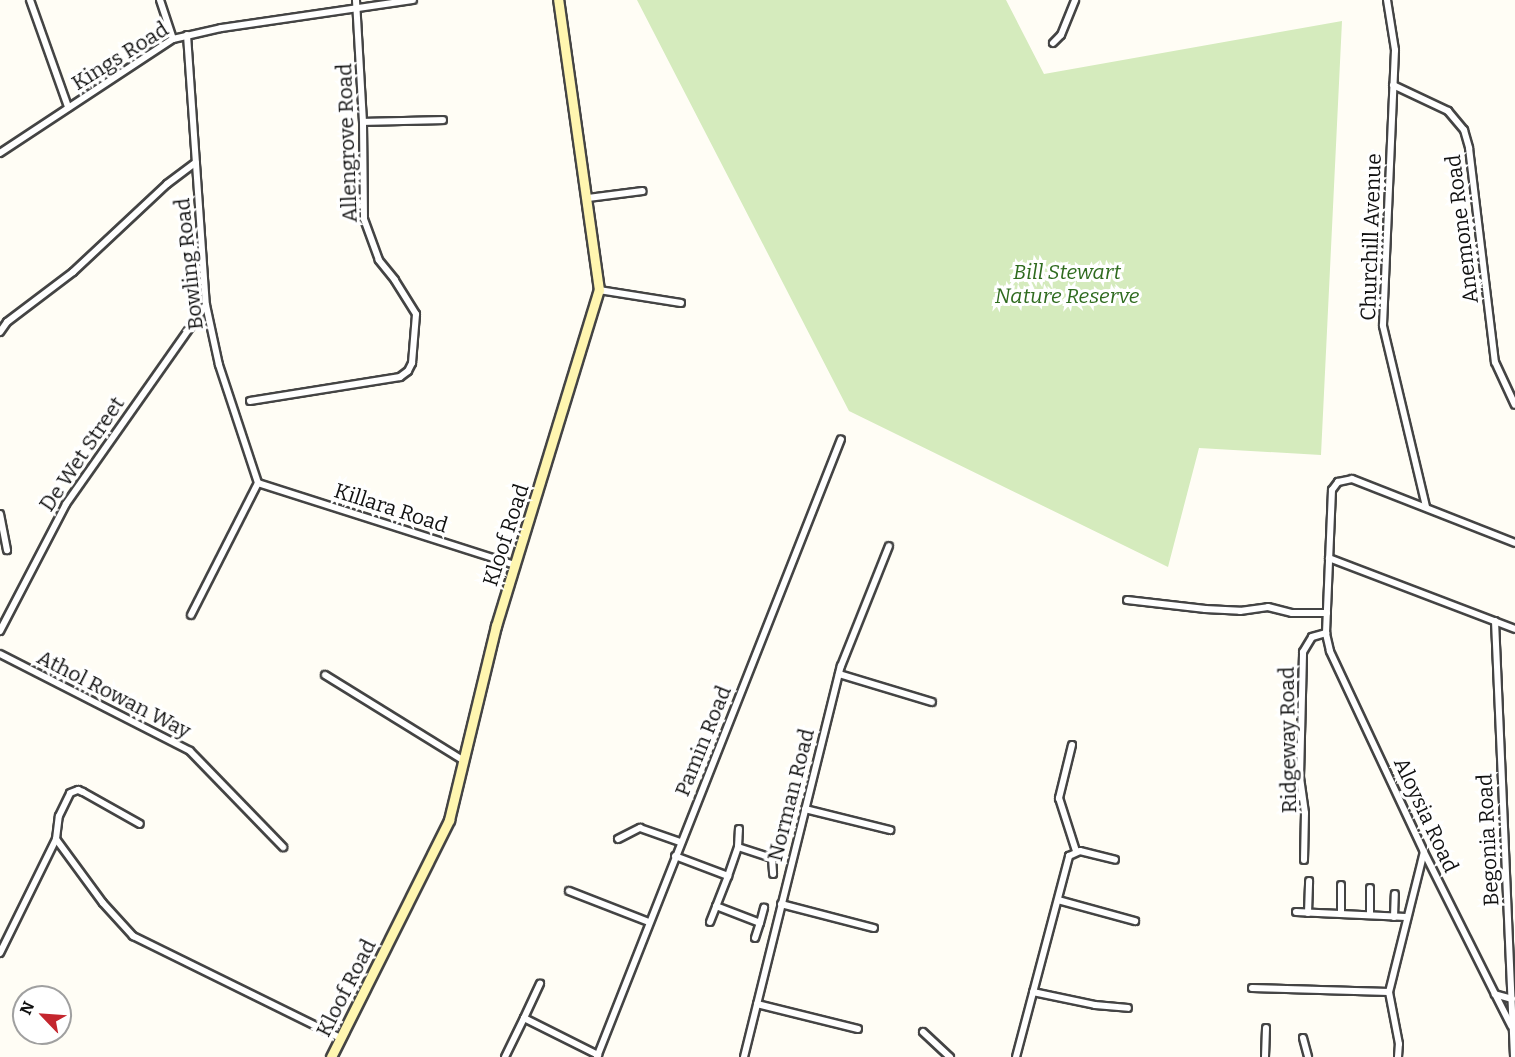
<!DOCTYPE html>
<html>
<head>
<meta charset="utf-8">
<style>
	body { margin:0 }
	#map { position:relative; width:1515px; height:1057px; overflow:hidden; background:#fffdf5; font-family:Bitter,serif }
	div>[style] { position:absolute }
	.green>* { inset:0; background:#d5ebbd }
	.roads { filter:drop-shadow(2px 0 #444) drop-shadow(-2px 0 #444) drop-shadow(0 2px #444) drop-shadow(0 -2px #444) }
	.minor>* { height:6px; margin:-3px; padding:0 3px; transform-origin:3px; border-radius:3px; background:#fff }
	.secondary>* { height:9px; margin:-4.5px; padding:0 4.5px; transform-origin:4.5px; border-radius:4.5px; background:#fff6b0 }
	span { translate:-50% -50%; white-space:nowrap; text-align:center; line-height:1.15; -webkit-text-stroke:6px #fff; paint-order:stroke }
	.street-label { font-size:21px; color:#111 }
	.park-label { font-size:21px; color:#2f6b1f; font-style:italic }
	.north { position:absolute; left:12px; top:985px; width:60px; height:60px; box-sizing:border-box; background:#fff; border:2px solid #a0a0a0; border-radius:50%; rotate:295deg; font-size:16px; font-weight:700; line-height:24px; text-align:center; color:#111 }
	.north::after { content:''; display:block; margin:auto; width:21px; height:27px; background:#c4262e; clip-path:polygon(50% 0,100% 100%,50% 72%,0 100%) }
</style>
</head>
<body>
<div id="map">
	<div class="green">
		<div style="clip-path:polygon(637px 0,1006px 0,1044px 74px,1342px 21px,1321px 455px,1199px 448px,1168px 567px,849px 411px)"></div>
	</div>
	<div class="roads">
		<div class="minor">
			<div style="left:30px;top:0;width:114px;rotate:70.4deg"></div>
			<div style="left:160px;top:0;width:41px;rotate:71.6deg"></div>
			<div style="left:1387px;top:0;width:51px;rotate:80.9deg"></div>
			<div style="left:1395px;top:50px;width:276px;rotate:92.5deg"></div>
			<div style="left:1383px;top:326px;width:186px;rotate:76.6deg"></div>
			<div style="left:187px;top:35px;width:271px;rotate:86deg"></div>
			<div style="left:206px;top:305px;width:61px;rotate:77.8deg"></div>
			<div style="left:219px;top:365px;width:124px;rotate:71.7deg"></div>
			<div style="left:1053px;top:43px;width:11px;rotate:-45deg"></div>
			<div style="left:1061px;top:35px;width:38px;rotate:-68deg"></div>
			<div style="left:1393px;top:85px;width:61px;rotate:25.3deg"></div>
			<div style="left:1448px;top:111px;width:25px;rotate:50deg"></div>
			<div style="left:1464px;top:130px;width:19px;rotate:74deg"></div>
			<div style="left:1469px;top:148px;width:216px;rotate:83.1deg"></div>
			<div style="left:1495px;top:362px;width:47px;rotate:65.1deg"></div>
			<div style="left:363px;top:122px;width:80px;rotate:-1.4deg"></div>
			<div style="left:0;top:153px;width:207px;rotate:-33.4deg"></div>
			<div style="left:173px;top:39px;width:49px;rotate:-12.9deg"></div>
			<div style="left:221px;top:28px;width:194px;rotate:-8.3deg"></div>
			<div style="left:588px;top:198px;width:55px;rotate:-7.3deg"></div>
			<div style="left:599px;top:290px;width:83px;rotate:9deg"></div>
			<div style="left:0;top:332px;width:12px;rotate:-55deg"></div>
			<div style="left:7px;top:322px;width:83px;rotate:-37.1deg"></div>
			<div style="left:73px;top:272px;width:129px;rotate:-43.1deg"></div>
			<div style="left:167px;top:184px;width:36px;rotate:-37deg"></div>
			<div style="left:250px;top:401px;width:152px;rotate:-9.1deg"></div>
			<div style="left:400px;top:377px;width:10px;rotate:-37deg"></div>
			<div style="left:408px;top:371px;width:9px;rotate:-63deg"></div>
			<div style="left:412px;top:363px;width:49px;rotate:-85.3deg"></div>
			<div style="left:416px;top:314px;width:40px;rotate:-122deg"></div>
			<div style="left:395px;top:280px;width:26px;rotate:-129deg"></div>
			<div style="left:379px;top:260px;width:44px;rotate:-110.1deg"></div>
			<div style="left:364px;top:219px;width:97px;rotate:-90.6deg"></div>
			<div style="left:363px;top:122px;width:122px;rotate:-93.3deg"></div>
			<div style="left:258px;top:483px;width:270px;rotate:17.7deg"></div>
			<div style="left:0;top:514px;width:37px;rotate:79deg"></div>
			<div style="left:1329px;top:558px;width:199px;rotate:20.9deg"></div>
			<div style="left:1127px;top:600px;width:79px;rotate:6.6deg"></div>
			<div style="left:1205px;top:609px;width:35px;rotate:3deg"></div>
			<div style="left:1240px;top:611px;width:28px;rotate:-8deg"></div>
			<div style="left:1268px;top:607px;width:25px;rotate:14deg"></div>
			<div style="left:1292px;top:613px;width:35px"></div>
			<div style="left:191px;top:615px;width:148px;rotate:-63.1deg"></div>
			<div style="left:1495px;top:621px;width:436px;rotate:87.5deg"></div>
			<div style="left:0;top:631px;width:143px;rotate:-62.5deg"></div>
			<div style="left:66px;top:504px;width:243px;rotate:-54.9deg"></div>
			<div style="left:0;top:654px;width:213px;rotate:27deg"></div>
			<div style="left:190px;top:751px;width:134px;rotate:45.9deg"></div>
			<div style="left:839px;top:674px;width:97px;rotate:16.8deg"></div>
			<div style="left:325px;top:675px;width:163px;rotate:31.7deg"></div>
			<div style="left:1072px;top:745px;width:55px;rotate:103.8deg"></div>
			<div style="left:1059px;top:798px;width:56px;rotate:72.2deg"></div>
			<div style="left:805px;top:809px;width:88px;rotate:13.9deg"></div>
			<div style="left:56px;top:839px;width:79px;rotate:53.7deg"></div>
			<div style="left:103px;top:903px;width:45px;rotate:47.7deg"></div>
			<div style="left:133px;top:936px;width:231px;rotate:26.2deg"></div>
			<div style="left:618px;top:839px;width:25px;rotate:-27deg"></div>
			<div style="left:640px;top:828px;width:42px;rotate:19.3deg"></div>
			<div style="left:738px;top:847px;width:36px;rotate:18deg"></div>
			<div style="left:772px;top:858px;width:16px;rotate:86deg"></div>
			<div style="left:675px;top:856px;width:57px;rotate:20.7deg"></div>
			<div style="left:728px;top:876px;width:31px;rotate:-71deg"></div>
			<div style="left:738px;top:847px;width:18px;rotate:-87deg"></div>
			<div style="left:1304px;top:860px;width:47px;rotate:-88.8deg"></div>
			<div style="left:1305px;top:813px;width:36px;rotate:-98deg"></div>
			<div style="left:1300px;top:777px;width:125px;rotate:-88.6deg"></div>
			<div style="left:1303px;top:652px;width:17px;rotate:-59deg"></div>
			<div style="left:1312px;top:637px;width:15px;rotate:-16deg"></div>
			<div style="left:569px;top:891px;width:86px;rotate:21.2deg"></div>
			<div style="left:1058px;top:900px;width:80px;rotate:15.3deg"></div>
			<div style="left:781px;top:904px;width:96px;rotate:14.5deg"></div>
			<div style="left:716px;top:906px;width:47px;rotate:21.1deg"></div>
			<div style="left:760px;top:923px;width:16px;rotate:-75deg"></div>
			<div style="left:1296px;top:912px;width:110px;rotate:2.6deg"></div>
			<div style="left:1308px;top:913px;width:32px;rotate:-88deg"></div>
			<div style="left:1341px;top:914px;width:29px;rotate:-90deg"></div>
			<div style="left:1370px;top:915px;width:27px;rotate:-90deg"></div>
			<div style="left:1394px;top:917px;width:23px;rotate:-88deg"></div>
			<div style="left:710px;top:922px;width:49px;rotate:-68.6deg"></div>
			<div style="left:755px;top:938px;width:16px;rotate:-72deg"></div>
			<div style="left:0;top:953px;width:127px;rotate:-63.8deg"></div>
			<div style="left:56px;top:839px;width:23px;rotate:-83deg"></div>
			<div style="left:59px;top:816px;width:25px;rotate:-64deg"></div>
			<div style="left:70px;top:793px;width:9px;rotate:-21deg"></div>
			<div style="left:78px;top:790px;width:5px;rotate:22deg"></div>
			<div style="left:83px;top:792px;width:65px;rotate:29.3deg"></div>
			<div style="left:1252px;top:988px;width:137px;rotate:1.7deg"></div>
			<div style="left:1033px;top:992px;width:63px;rotate:11.8deg"></div>
			<div style="left:1095px;top:1005px;width:33px;rotate:5deg"></div>
			<div style="left:1495px;top:994px;width:36px;rotate:63deg"></div>
			<div style="left:1512px;top:999px;width:18px;rotate:-164deg"></div>
			<div style="left:1495px;top:994px;width:159px;rotate:-116.6deg"></div>
			<div style="left:1424px;top:852px;width:222px;rotate:-115.1deg"></div>
			<div style="left:1330px;top:651px;width:18px;rotate:-103deg"></div>
			<div style="left:1326px;top:633px;width:143px;rotate:-87.6deg"></div>
			<div style="left:1332px;top:490px;width:10px;rotate:-53deg"></div>
			<div style="left:1338px;top:482px;width:14px;rotate:-12deg"></div>
			<div style="left:1352px;top:479px;width:175px;rotate:21.4deg"></div>
			<div style="left:757px;top:1004px;width:104px;rotate:13.9deg"></div>
			<div style="left:524px;top:1018px;width:38px;rotate:-65deg"></div>
			<div style="left:923px;top:1032px;width:37px;rotate:43deg"></div>
			<div style="left:1303px;top:1038px;width:20px;rotate:75deg"></div>
			<div style="left:505px;top:1057px;width:43px;rotate:-64deg"></div>
			<div style="left:524px;top:1018px;width:83px;rotate:26.6deg"></div>
			<div style="left:597px;top:1057px;width:664px;rotate:-68.45deg"></div>
			<div style="left:744px;top:1057px;width:403px;rotate:-76.1deg"></div>
			<div style="left:841px;top:666px;width:129px;rotate:-68.2deg"></div>
			<div style="left:1016px;top:1057px;width:208px;rotate:-75.2deg"></div>
			<div style="left:1069px;top:856px;width:12px;rotate:-24deg"></div>
			<div style="left:1080px;top:851px;width:36px;rotate:14deg"></div>
			<div style="left:1265px;top:1057px;width:29px;rotate:-88deg"></div>
			<div style="left:1398px;top:1057px;width:13px;rotate:-86deg"></div>
			<div style="left:1399px;top:1044px;width:53px;rotate:-100.9deg"></div>
			<div style="left:1389px;top:992px;width:144px;rotate:-76deg"></div>
		</div>
		<div class="secondary">
			<div style="left:331px;top:1057px;width:265px;rotate:-63.5deg"></div>
			<div style="left:449px;top:820px;width:200px;rotate:-76.4deg"></div>
			<div style="left:496px;top:626px;width:351px;rotate:-73deg"></div>
			<div style="left:599px;top:290px;width:293px;rotate:-98deg"></div>
		</div>
	</div>
	<div class="street-label">
		<span style="left:120px;top:56px;rotate:-32deg">Kings Road</span>
		<span style="left:347px;top:143px;rotate:-92deg">Allengrove Road</span>
		<span style="left:1462px;top:229px;rotate:-97deg">Anemone Road</span>
		<span style="left:1371px;top:237px;rotate:-88deg">Churchill Avenue</span>
		<span style="left:189px;top:264px;rotate:-96deg">Bowling Road</span>
		<span style="left:82px;top:454px;rotate:-56deg">De Wet Street</span>
		<span style="left:391px;top:508px;rotate:18deg">Killara Road</span>
		<span style="left:506px;top:535px;rotate:-72deg">Kloof Road</span>
		<span style="left:114px;top:694px;rotate:27deg">Athol Rowan Way</span>
		<span style="left:1288px;top:740px;rotate:-91deg">Ridgeway Road</span>
		<span style="left:703px;top:741px;rotate:-68deg">Pamin Road</span>
		<span style="left:791px;top:795px;rotate:-76deg">Norman Road</span>
		<span style="left:1426px;top:815px;rotate:65deg">Aloysia Road</span>
		<span style="left:1488px;top:840px;rotate:-93deg">Begonia Road</span>
		<span style="left:346px;top:988px;rotate:-63deg">Kloof Road</span>
	</div>
	<div class="park-label">
		<span style="left:1067px;top:284px">Bill Stewart<br>Nature Reserve</span>
	</div>
	<div class="north">N</div>
</div>
</body>
</html>
